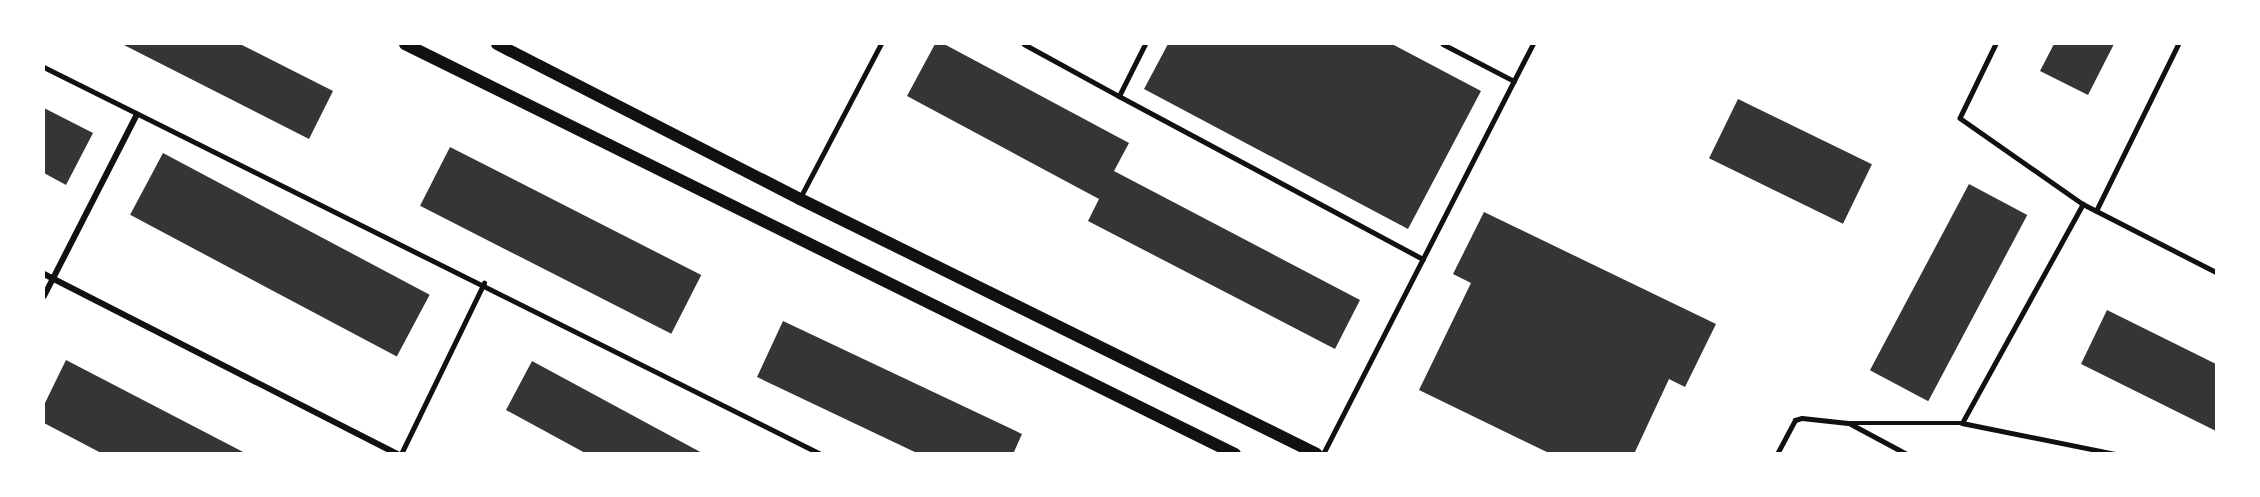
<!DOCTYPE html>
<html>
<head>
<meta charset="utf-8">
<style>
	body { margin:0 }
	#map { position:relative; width:2260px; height:497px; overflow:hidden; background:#fff; font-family:Lato,sans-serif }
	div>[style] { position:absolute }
	.building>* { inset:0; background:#353535; transform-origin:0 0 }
	.service>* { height:4.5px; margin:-2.25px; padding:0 2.25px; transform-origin:2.25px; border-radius:2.25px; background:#111 }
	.minor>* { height:6px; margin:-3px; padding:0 3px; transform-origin:3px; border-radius:3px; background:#111 }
	.secondary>* { height:12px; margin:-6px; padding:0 6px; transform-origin:6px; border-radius:6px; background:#111 }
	span { translate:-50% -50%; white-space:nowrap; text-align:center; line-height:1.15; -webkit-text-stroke:6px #fff; paint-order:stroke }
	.frame { position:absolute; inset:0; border:45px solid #fff; pointer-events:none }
</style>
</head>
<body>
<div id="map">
	<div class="building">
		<div style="clip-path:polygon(122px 44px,240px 44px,333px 91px,309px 139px)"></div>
		<div style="clip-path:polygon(935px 44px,944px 44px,1129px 143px,1114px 171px,1360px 300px,1335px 349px,1088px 221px,1099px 199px,907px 96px)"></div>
		<div style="clip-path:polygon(1168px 44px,1392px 44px,1481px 91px,1408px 229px,1144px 89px)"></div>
		<div style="clip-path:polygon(2054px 44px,2114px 44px,2088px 95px,2040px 71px)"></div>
		<div style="left:1738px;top:99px;width:149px;height:66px;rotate:26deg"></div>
		<div style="clip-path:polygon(44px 108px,93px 133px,66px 185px,44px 173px)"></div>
		<div style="left:450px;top:147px;width:282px;height:66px;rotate:27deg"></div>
		<div style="left:163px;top:153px;width:302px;height:70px;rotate:28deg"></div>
		<div style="left:1969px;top:184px;width:66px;height:211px;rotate:28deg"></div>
		<div style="clip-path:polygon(1484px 212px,1716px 324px,1685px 387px,1669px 379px,1634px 454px,1551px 454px,1419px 390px,1471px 283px,1453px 274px)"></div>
		<div style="clip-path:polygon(2107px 310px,2216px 364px,2216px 431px,2081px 364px)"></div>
		<div style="clip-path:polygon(783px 321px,1022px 434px,1013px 454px,919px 454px,757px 377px)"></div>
		<div style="clip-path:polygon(66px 360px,247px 454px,103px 454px,44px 423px,44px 405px)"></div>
		<div style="clip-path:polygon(532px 361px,704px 454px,587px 454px,506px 410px)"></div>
	</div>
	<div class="service">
		<div style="left:1024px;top:44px;width:108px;rotate:28.7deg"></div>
		<div style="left:1119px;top:96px;width:58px;rotate:-63.4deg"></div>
		<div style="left:1443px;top:44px;width:80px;rotate:27.5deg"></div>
		<div style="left:1996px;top:44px;width:82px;rotate:115.9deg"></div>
		<div style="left:1960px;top:118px;width:150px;rotate:35deg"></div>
		<div style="left:2083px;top:204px;width:149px;rotate:27.1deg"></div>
		<div style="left:44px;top:67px;width:868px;rotate:26.48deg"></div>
		<div style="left:1119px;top:96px;width:345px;rotate:28.2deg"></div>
		<div style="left:800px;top:198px;width:174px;rotate:-62.3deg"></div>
		<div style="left:2096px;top:211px;width:186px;rotate:-63.8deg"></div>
		<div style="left:1962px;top:423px;width:250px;rotate:-61.1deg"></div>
		<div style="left:1851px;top:424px;width:64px;rotate:28.2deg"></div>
		<div style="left:401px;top:454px;width:190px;rotate:-64.1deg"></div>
		<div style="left:1323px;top:454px;width:461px;rotate:-62.9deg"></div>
		<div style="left:1777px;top:454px;width:38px;rotate:-62deg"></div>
		<div style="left:1795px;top:420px;width:7px;rotate:-16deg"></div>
		<div style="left:1802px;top:418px;width:46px;rotate:6.2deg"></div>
		<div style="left:1848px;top:423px;width:114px"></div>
		<div style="left:1962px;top:423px;width:157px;rotate:11.4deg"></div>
	</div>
	<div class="minor">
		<div style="left:44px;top:274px;width:397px;rotate:27deg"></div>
		<div style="left:44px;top:296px;width:204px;rotate:-62.9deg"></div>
	</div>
	<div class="secondary">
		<div style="left:405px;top:44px;width:926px;rotate:26.29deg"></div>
		<div style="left:497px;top:44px;width:340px;rotate:27.1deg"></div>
		<div style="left:800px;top:199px;width:576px;rotate:26.25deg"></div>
	</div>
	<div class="frame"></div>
</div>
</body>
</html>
